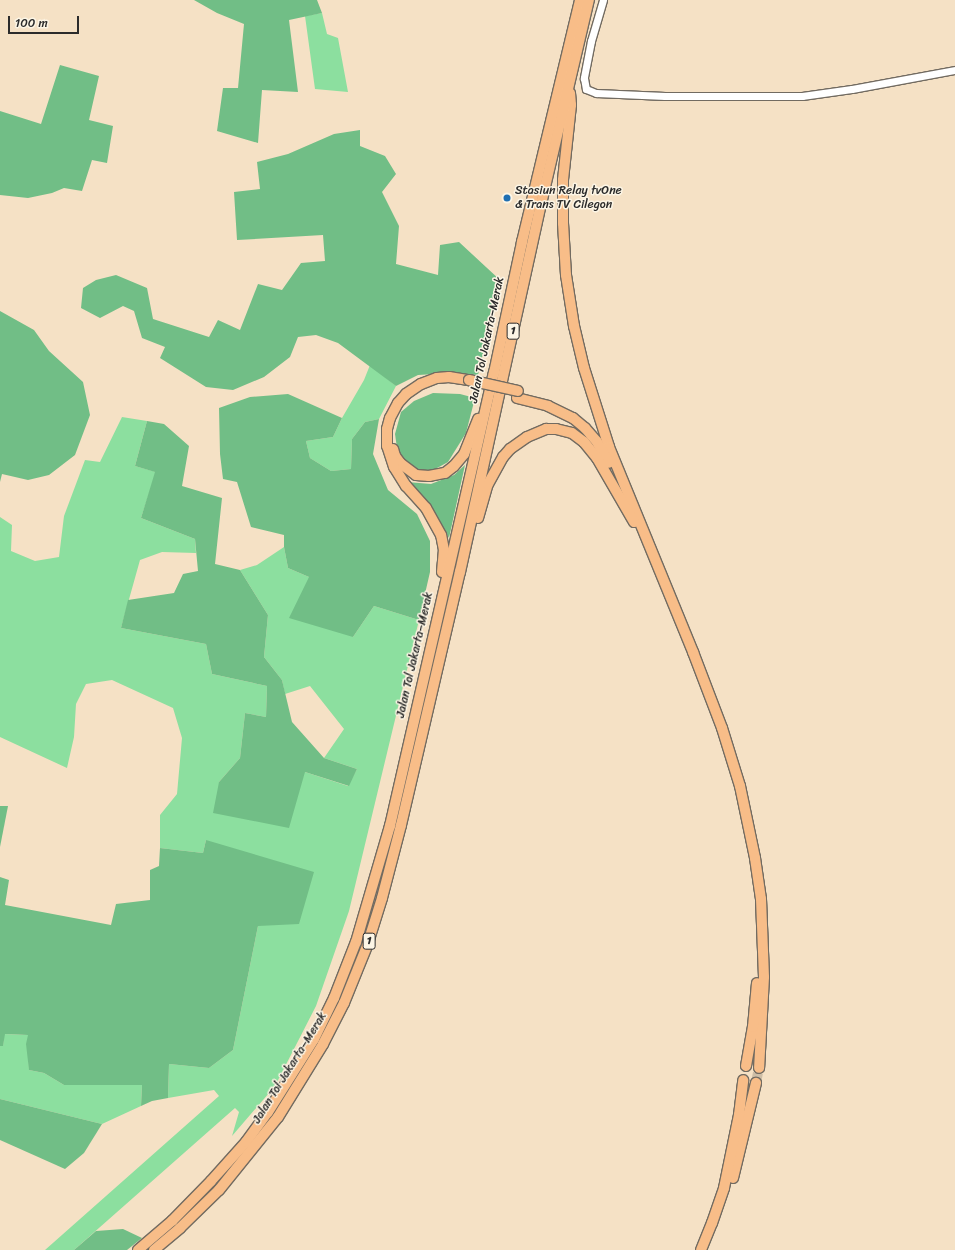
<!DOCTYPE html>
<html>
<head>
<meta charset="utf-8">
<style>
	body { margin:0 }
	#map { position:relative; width:955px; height:1250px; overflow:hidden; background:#f5e1c5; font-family:Sriracha,sans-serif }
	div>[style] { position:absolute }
	.green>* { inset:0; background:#8cdf9f }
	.forest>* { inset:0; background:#71be86 }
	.motorway-tunnel>* { height:10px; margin-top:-5px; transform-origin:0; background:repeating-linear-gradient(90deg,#cdbda6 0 10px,transparent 0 15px) }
	.roads { filter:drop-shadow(1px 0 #726b61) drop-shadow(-1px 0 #726b61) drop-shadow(0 1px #726b61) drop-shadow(0 -1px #726b61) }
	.tertiary>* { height:7px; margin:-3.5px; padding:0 3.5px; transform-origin:3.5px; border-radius:3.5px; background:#fff }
	.motorway>* { height:10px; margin:-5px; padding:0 5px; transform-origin:5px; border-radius:5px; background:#f8bd88 }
	.bridges { filter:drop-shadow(1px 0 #726b61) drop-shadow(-1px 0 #726b61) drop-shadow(0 1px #726b61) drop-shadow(0 -1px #726b61) }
	.motorway-bridge>* { height:10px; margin:-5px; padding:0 5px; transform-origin:5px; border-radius:5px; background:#f8bd88 }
	.dots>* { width:11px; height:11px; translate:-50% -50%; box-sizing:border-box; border:2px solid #fcf5e5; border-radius:50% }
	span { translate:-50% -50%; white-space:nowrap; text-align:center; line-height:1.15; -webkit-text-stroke:3px #fcf5e5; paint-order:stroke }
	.shield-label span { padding:1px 3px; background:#fcf5e5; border:1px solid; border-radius:3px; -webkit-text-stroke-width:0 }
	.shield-label { font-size:11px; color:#2b2b2b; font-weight:700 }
	.poi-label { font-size:12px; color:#2b2b2b }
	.left { translate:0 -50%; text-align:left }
	.street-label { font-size:12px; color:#2b2b2b }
	.scale { position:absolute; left:8px; top:16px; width:71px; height:18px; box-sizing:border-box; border:2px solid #2b2b2b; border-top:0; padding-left:5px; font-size:12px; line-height:14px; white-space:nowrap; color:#2b2b2b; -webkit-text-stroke:3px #fcf5e5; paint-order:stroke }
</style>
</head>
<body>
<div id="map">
	<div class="green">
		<div style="clip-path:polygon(322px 13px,327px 34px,338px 38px,348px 92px,315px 89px,305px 16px)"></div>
		<div style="clip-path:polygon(370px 365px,396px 386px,379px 419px,365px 422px,352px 439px,351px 469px,331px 471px,310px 458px,306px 441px,333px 437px,342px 418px,364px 380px)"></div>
		<div style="clip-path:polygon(122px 417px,147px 421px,135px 466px,156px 472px,141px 518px,195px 539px,196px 553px,162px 552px,140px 560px,121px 628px,206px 644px,212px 674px,267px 686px,266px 717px,245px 713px,240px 758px,219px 782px,305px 772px,348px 786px,357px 769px,324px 758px,344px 729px,310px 686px,285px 694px,282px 680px,264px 657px,268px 615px,240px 570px,257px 565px,284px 547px,288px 568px,309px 577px,353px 637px,374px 606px,419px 620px,349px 911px,316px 1006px,275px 1086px,232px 1136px,239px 1112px,235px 1108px,74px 1250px,45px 1250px,219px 1096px,214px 1090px,168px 1098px,169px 1064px,209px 1068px,233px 1050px,258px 926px,206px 840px,203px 853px,160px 848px,160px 815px,177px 794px,182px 738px,173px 708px,112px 680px,86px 684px,76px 704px,74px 737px,67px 768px,0 737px,0 517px,12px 525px,11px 551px,35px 561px,59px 557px,64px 516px,85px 460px,100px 462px)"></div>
		<div style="clip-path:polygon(4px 1034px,28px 1035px,29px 1070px,44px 1073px,64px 1085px,142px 1085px,141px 1106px,102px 1124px,0 1099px,0 1046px,3px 1046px)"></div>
	</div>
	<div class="forest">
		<div style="clip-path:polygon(194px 0,317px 0,322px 13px,289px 20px,298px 92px,262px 90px,258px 143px,217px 131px,223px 88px,238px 88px,244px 24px,217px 13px)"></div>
		<div style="clip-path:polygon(60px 65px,99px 76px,89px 120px,113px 126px,107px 163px,92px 160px,82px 191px,64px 188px,52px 193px,28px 198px,0 195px,0 111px,41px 124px)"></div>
		<div style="clip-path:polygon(360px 130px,360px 146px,385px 156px,396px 174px,382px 192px,399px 226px,396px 264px,438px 275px,440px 245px,459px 242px,500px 280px,478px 375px,452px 373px,418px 375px,396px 386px,338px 343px,316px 335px,298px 337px,290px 357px,264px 377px,233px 390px,206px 387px,160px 358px,165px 347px,142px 338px,134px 311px,123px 306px,100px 318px,81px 308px,83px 288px,96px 280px,116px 275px,147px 288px,153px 319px,209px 337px,218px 320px,240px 330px,258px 284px,282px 290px,301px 263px,325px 261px,323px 235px,237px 240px,234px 192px,260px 189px,257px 162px,288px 154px,334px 134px)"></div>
		<div style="clip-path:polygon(0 311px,34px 330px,49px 351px,83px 382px,90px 415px,75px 455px,49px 475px,28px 480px,2px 474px,0 482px)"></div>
		<div style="clip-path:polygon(433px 393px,460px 394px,475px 398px,466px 433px,448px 462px,428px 473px,408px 468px,398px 455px,395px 434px,401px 412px,414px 401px)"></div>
		<div style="clip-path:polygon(288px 394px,342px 418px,333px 437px,306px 441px,310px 458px,331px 471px,351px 469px,352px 439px,365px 422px,379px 419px,373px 454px,388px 490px,417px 514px,430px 541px,430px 572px,419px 620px,374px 606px,353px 637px,289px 618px,309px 577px,288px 568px,284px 547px,284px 535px,251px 527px,237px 482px,223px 479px,220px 454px,219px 408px,250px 397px)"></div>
		<div style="clip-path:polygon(147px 421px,164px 424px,189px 446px,182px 486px,222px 498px,215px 564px,240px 570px,268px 615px,264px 657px,282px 680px,292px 722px,324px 758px,357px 769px,349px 786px,305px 772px,289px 828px,213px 813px,219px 782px,240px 758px,245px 713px,266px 717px,267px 686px,212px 674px,206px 644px,121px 628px,128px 600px,174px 593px,183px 574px,198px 571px,195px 539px,141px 518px,155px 472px,135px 466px)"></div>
		<div style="clip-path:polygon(465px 465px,449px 538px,436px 514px,407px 482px,431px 484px,454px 475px)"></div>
		<div style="clip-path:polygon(0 806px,8px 806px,0 847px)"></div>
		<div style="clip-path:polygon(206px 840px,314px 872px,299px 924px,258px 926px,233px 1050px,209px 1068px,169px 1064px,168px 1098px,152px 1101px,141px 1106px,142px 1085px,64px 1085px,44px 1073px,29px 1070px,26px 1044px,28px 1035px,5px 1034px,3px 1046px,0 1046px,0 877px,9px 880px,5px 905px,111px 925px,116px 904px,150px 900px,150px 870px,159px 866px,160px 848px,203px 853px)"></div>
		<div style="clip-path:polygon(0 1099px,102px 1124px,84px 1153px,65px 1169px,0 1140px)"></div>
		<div style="clip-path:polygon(123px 1229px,142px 1238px,127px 1250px,74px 1250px,96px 1231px)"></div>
	</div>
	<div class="motorway-tunnel">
		<div style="left:756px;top:1083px;width:15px;rotate:-79deg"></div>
	</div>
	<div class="roads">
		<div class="tertiary">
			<div style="left:603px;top:0;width:43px;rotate:106.3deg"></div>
			<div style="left:591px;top:41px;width:38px;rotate:101deg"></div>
			<div style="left:584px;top:78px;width:11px;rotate:80deg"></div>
			<div style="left:586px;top:89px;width:11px;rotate:22deg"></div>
			<div style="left:596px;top:93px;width:69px;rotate:2.5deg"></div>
			<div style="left:665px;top:96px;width:137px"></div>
			<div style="left:802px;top:96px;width:50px;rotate:-8deg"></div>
			<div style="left:852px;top:89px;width:105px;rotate:-10.5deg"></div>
		</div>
		<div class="motorway">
			<div style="left:570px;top:93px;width:12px;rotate:85deg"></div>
			<div style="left:571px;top:105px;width:75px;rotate:96.1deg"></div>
			<div style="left:563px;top:180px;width:43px;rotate:90deg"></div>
			<div style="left:563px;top:223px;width:52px;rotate:86.7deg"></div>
			<div style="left:566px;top:275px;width:52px;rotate:81.1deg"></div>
			<div style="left:574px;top:326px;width:43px;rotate:76.6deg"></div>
			<div style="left:584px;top:368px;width:83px;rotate:72.4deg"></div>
			<div style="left:609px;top:447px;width:222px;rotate:67.7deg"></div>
			<div style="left:693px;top:652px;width:81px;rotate:69.1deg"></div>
			<div style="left:722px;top:728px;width:61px;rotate:72.8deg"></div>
			<div style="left:740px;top:786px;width:74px;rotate:78.2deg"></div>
			<div style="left:755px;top:858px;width:41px;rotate:81.7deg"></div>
			<div style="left:761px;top:899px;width:78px;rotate:87.8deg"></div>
			<div style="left:764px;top:977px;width:91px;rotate:93.1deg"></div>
			<div style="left:517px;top:398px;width:32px;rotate:14deg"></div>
			<div style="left:548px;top:406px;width:28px;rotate:26deg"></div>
			<div style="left:573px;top:418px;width:16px;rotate:40deg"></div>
			<div style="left:585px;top:428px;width:18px;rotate:49deg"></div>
			<div style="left:597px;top:442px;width:24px;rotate:60deg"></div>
			<div style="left:393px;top:449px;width:7px;rotate:74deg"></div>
			<div style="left:395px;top:456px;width:9px;rotate:54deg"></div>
			<div style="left:400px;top:463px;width:20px;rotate:37deg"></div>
			<div style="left:416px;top:475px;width:13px;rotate:4deg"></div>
			<div style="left:429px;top:476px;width:16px;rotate:-11deg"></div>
			<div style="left:445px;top:473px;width:11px;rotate:-38deg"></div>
			<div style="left:454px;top:466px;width:16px;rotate:-50deg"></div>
			<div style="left:464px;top:454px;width:38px;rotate:-68deg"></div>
			<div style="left:478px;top:518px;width:35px;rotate:-74deg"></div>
			<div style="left:488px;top:484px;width:31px;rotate:-61deg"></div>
			<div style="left:503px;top:457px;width:11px;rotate:-49deg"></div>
			<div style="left:510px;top:449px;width:21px;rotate:-35deg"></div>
			<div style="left:527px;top:437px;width:21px;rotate:-23deg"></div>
			<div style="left:546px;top:429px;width:10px"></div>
			<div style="left:556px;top:429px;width:16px;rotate:14deg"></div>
			<div style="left:572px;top:433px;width:15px;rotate:37deg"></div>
			<div style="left:584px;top:442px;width:21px;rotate:51deg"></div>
			<div style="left:597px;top:458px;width:74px;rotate:60deg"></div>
			<div style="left:442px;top:572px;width:22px;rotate:-85deg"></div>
			<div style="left:444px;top:550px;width:15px;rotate:-101deg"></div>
			<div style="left:441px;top:535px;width:31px;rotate:-119deg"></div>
			<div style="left:426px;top:508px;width:30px;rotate:-132deg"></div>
			<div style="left:406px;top:486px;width:22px;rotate:-122deg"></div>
			<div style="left:394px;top:467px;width:22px;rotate:-108deg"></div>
			<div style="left:387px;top:446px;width:17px;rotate:-90deg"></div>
			<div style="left:387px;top:429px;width:11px;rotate:-75deg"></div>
			<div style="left:390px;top:418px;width:17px;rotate:-62deg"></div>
			<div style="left:398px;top:403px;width:12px;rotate:-48deg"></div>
			<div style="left:406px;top:394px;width:18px;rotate:-34deg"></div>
			<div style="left:421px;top:384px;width:17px;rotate:-21deg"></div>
			<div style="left:437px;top:378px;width:12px;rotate:-5deg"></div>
			<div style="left:449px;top:377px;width:20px;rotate:9deg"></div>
			<div style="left:746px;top:1066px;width:40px;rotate:-80deg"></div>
			<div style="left:753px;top:1027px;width:44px;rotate:-84.8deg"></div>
			<div style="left:733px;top:1178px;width:98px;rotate:-76.4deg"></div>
			<div style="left:138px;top:1250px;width:45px;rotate:-40.5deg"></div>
			<div style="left:172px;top:1221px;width:56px;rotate:-45.7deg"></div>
			<div style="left:211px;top:1181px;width:52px;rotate:-48.1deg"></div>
			<div style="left:246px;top:1142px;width:37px;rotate:-54deg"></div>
			<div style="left:268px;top:1112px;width:86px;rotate:-57.8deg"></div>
			<div style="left:314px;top:1039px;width:46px;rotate:-64deg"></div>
			<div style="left:334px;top:998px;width:60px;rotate:-68.6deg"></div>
			<div style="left:356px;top:942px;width:121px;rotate:-73.7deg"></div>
			<div style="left:390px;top:826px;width:465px;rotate:-77.1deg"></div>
			<div style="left:494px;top:373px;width:134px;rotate:-77.9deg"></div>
			<div style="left:522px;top:242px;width:249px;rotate:-76.5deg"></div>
			<div style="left:154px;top:1250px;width:34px;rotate:-40deg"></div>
			<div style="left:180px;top:1228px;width:54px;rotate:-44.3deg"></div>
			<div style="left:219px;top:1190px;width:94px;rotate:-51.1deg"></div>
			<div style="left:278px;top:1117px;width:86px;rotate:-58.3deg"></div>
			<div style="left:323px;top:1044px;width:46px;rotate:-62.9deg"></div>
			<div style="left:344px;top:1003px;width:61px;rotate:-68deg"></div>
			<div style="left:367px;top:946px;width:50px;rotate:-72.6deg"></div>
			<div style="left:382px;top:898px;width:75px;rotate:-75.4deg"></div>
			<div style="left:401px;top:825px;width:260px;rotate:-76.9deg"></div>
			<div style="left:460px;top:572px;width:377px;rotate:-77.6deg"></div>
			<div style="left:541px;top:204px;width:210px;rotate:-76.8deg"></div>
			<div style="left:701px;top:1250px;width:29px;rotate:-68deg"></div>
			<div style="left:712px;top:1223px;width:37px;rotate:-71deg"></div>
			<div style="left:724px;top:1188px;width:75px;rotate:-78.4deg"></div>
			<div style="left:739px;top:1115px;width:35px;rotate:-83deg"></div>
		</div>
	</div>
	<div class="bridges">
		<div class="motorway-bridge">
			<div style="left:469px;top:380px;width:50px;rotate:12.7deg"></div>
		</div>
	</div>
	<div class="dots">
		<div style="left:507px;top:198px;background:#1f6fb2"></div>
	</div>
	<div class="shield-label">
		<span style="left:513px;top:331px">1</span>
		<span style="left:369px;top:941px">1</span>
	</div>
	<div class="poi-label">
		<span class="left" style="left:515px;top:198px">Stasiun Relay tvOne<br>&amp; Trans TV Cilegon</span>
	</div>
	<div class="street-label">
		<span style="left:487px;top:340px;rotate:-78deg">Jalan Tol Jakarta–Merak</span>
		<span style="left:415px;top:655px;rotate:-77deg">Jalan Tol Jakarta–Merak</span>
		<span style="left:290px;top:1068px;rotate:-58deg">Jalan Tol Jakarta–Merak</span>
	</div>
	<div class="scale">100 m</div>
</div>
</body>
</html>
